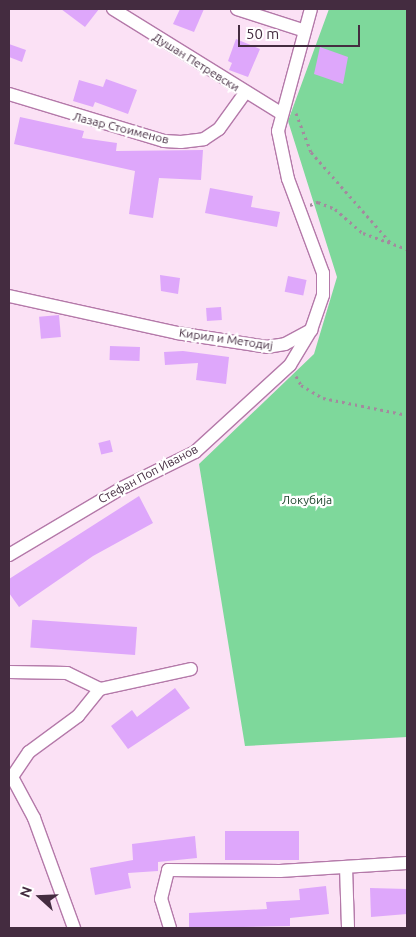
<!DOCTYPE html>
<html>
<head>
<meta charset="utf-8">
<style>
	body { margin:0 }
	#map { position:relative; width:416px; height:937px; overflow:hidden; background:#fbe1f5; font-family:Ubuntu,sans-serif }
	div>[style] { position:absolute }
	.green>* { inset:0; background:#7ed89b }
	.building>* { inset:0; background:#dea7fb; transform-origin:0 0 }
	.path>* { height:3px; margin-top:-1.5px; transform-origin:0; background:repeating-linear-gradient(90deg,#a38a9e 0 2.5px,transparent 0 6.5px) }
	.roads { filter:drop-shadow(1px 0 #b479a9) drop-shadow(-1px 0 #b479a9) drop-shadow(0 1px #b479a9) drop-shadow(0 -1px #b479a9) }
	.street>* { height:12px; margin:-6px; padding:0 6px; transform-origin:6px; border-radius:6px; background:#fff }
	span { translate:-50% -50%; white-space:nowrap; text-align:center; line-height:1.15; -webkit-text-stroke:4.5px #fff; paint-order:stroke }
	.street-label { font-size:12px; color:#442c40 }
	.park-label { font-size:12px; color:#20472e }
	.frame { position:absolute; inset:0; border:10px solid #442c40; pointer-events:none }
	.north { position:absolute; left:15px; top:872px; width:50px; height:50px; -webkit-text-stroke:4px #fff; paint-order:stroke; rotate:290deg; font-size:14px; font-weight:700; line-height:20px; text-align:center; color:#442c40 }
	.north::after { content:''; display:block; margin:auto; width:18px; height:22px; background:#442c40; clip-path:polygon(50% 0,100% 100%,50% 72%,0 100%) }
	.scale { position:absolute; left:238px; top:25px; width:122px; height:22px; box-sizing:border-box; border:2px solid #442c40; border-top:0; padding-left:6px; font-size:15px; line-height:18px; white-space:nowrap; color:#442c40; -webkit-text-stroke:4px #fff; paint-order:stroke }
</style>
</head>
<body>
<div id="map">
	<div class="green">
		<div style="clip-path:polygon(329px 9px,407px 9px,407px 737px,245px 746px,199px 464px,314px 354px,337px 277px,288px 121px)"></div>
	</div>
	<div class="building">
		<div style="clip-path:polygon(61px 9px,99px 9px,85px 27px)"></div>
		<div style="clip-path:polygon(180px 9px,204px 9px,194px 32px,173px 24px)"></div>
		<div style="clip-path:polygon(236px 39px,260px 49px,248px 77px,229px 70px,232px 63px,228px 61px)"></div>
		<div style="clip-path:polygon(9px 44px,26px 50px,22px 62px,9px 57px)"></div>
		<div style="clip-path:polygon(320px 47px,348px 57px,343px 84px,314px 74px)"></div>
		<div style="clip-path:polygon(106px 79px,137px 90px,128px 114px,95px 102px,93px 107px,73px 101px,79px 80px,103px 87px)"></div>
		<div style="clip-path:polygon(20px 117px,84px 131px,82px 138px,117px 143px,116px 151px,203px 150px,201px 180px,159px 178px,153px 218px,129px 214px,135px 171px,14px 144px)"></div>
		<div style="clip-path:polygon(210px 188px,253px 196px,251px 207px,280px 212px,277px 227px,205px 213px)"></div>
		<div style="clip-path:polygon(160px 275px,180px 278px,178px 294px,161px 291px)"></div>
		<div style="left:288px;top:276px;width:19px;height:16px;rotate:12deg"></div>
		<div style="left:221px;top:307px;width:13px;height:15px;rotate:86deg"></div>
		<div style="left:59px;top:315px;width:22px;height:20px;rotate:85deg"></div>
		<div style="left:110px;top:346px;width:30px;height:14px;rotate:2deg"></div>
		<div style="clip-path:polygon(183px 351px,229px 357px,226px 384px,196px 380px,198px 363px,165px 365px,164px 352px)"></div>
		<div style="left:110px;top:440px;width:12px;height:12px;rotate:76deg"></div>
		<div style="clip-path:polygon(139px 496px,153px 523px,93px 556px,19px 607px,9px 593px,9px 579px)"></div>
		<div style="left:137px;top:627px;width:28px;height:105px;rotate:94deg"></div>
		<div style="clip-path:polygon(175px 688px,190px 708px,128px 749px,111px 726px,132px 710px,137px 717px)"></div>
		<div style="left:299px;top:831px;width:29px;height:74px;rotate:90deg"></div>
		<div style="clip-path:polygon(195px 836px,197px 858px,158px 862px,158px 871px,128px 873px,131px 888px,95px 895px,90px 868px,133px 860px,132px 844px)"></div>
		<div style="clip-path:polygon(326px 886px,329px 914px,290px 918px,290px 926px,189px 928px,189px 913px,267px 909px,266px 902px,300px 900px,299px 889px)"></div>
		<div style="clip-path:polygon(370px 888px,407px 889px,407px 914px,371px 917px)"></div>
	</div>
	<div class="path">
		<div style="left:296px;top:113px;width:42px;rotate:69deg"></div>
		<div style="left:311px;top:152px;width:120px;rotate:48.7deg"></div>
		<div style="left:310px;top:205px;width:9px;rotate:-21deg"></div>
		<div style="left:318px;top:202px;width:18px;rotate:22deg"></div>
		<div style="left:335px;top:209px;width:37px;rotate:41deg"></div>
		<div style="left:363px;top:233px;width:47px;rotate:20deg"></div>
		<div style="left:296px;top:376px;width:10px;rotate:61deg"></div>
		<div style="left:301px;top:385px;width:26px;rotate:31deg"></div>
		<div style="left:323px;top:398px;width:86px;rotate:11.4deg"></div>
	</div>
	<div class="roads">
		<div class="street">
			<div style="left:113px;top:9px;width:198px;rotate:31.8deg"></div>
			<div style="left:237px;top:9px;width:71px;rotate:17.9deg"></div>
			<div style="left:9px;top:94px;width:162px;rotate:16.9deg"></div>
			<div style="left:164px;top:141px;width:17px;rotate:3deg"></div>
			<div style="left:181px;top:142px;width:23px;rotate:-7deg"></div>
			<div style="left:204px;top:139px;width:18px;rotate:-34deg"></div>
			<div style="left:219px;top:129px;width:44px;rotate:-54.2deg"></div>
			<div style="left:9px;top:296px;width:172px;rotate:12.4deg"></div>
			<div style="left:177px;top:333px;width:91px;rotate:8.8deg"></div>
			<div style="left:267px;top:347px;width:18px;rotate:-9deg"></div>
			<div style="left:285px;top:344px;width:30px;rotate:-28deg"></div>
			<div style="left:311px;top:330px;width:37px;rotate:-71deg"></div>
			<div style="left:323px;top:295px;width:22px;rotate:-90deg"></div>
			<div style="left:323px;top:273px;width:100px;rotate:-110.4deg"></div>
			<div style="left:288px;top:179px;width:49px;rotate:-101.8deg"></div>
			<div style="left:278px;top:131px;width:126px;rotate:-74.9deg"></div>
			<div style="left:9px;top:555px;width:129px;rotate:-30.7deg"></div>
			<div style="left:120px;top:489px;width:84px;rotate:-26.3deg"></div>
			<div style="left:195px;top:452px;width:129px;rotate:-42.5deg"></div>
			<div style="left:290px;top:365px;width:41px;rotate:-59deg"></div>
			<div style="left:9px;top:672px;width:58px;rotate:1deg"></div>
			<div style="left:67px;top:673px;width:37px;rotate:26deg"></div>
			<div style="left:12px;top:777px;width:30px;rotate:-56deg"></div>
			<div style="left:29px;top:752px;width:61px;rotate:-36.3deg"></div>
			<div style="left:78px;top:716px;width:35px;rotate:-51deg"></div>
			<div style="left:100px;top:689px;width:93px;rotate:-12.4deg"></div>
			<div style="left:12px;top:777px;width:47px;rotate:61.8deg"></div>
			<div style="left:34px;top:818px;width:117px;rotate:70deg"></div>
			<div style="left:346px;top:867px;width:61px;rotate:88.1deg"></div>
			<div style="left:170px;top:928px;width:30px;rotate:-107deg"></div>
			<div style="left:161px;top:899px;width:30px;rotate:-76deg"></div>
			<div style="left:168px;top:870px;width:112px;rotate:0.5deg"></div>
			<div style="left:280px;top:871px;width:127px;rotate:-3.6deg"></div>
		</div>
	</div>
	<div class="street-label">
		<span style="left:196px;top:62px;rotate:32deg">Душан Петревски</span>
		<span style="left:121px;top:128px;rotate:14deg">Лазар Стоименов</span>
		<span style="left:226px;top:339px;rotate:8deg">Кирил и Методиј</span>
		<span style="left:148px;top:474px;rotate:-28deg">Стефан Поп Иванов</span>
	</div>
	<div class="park-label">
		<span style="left:307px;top:500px">Локубија</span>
	</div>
	<div class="frame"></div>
	<div class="north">N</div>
	<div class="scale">50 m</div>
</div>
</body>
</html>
